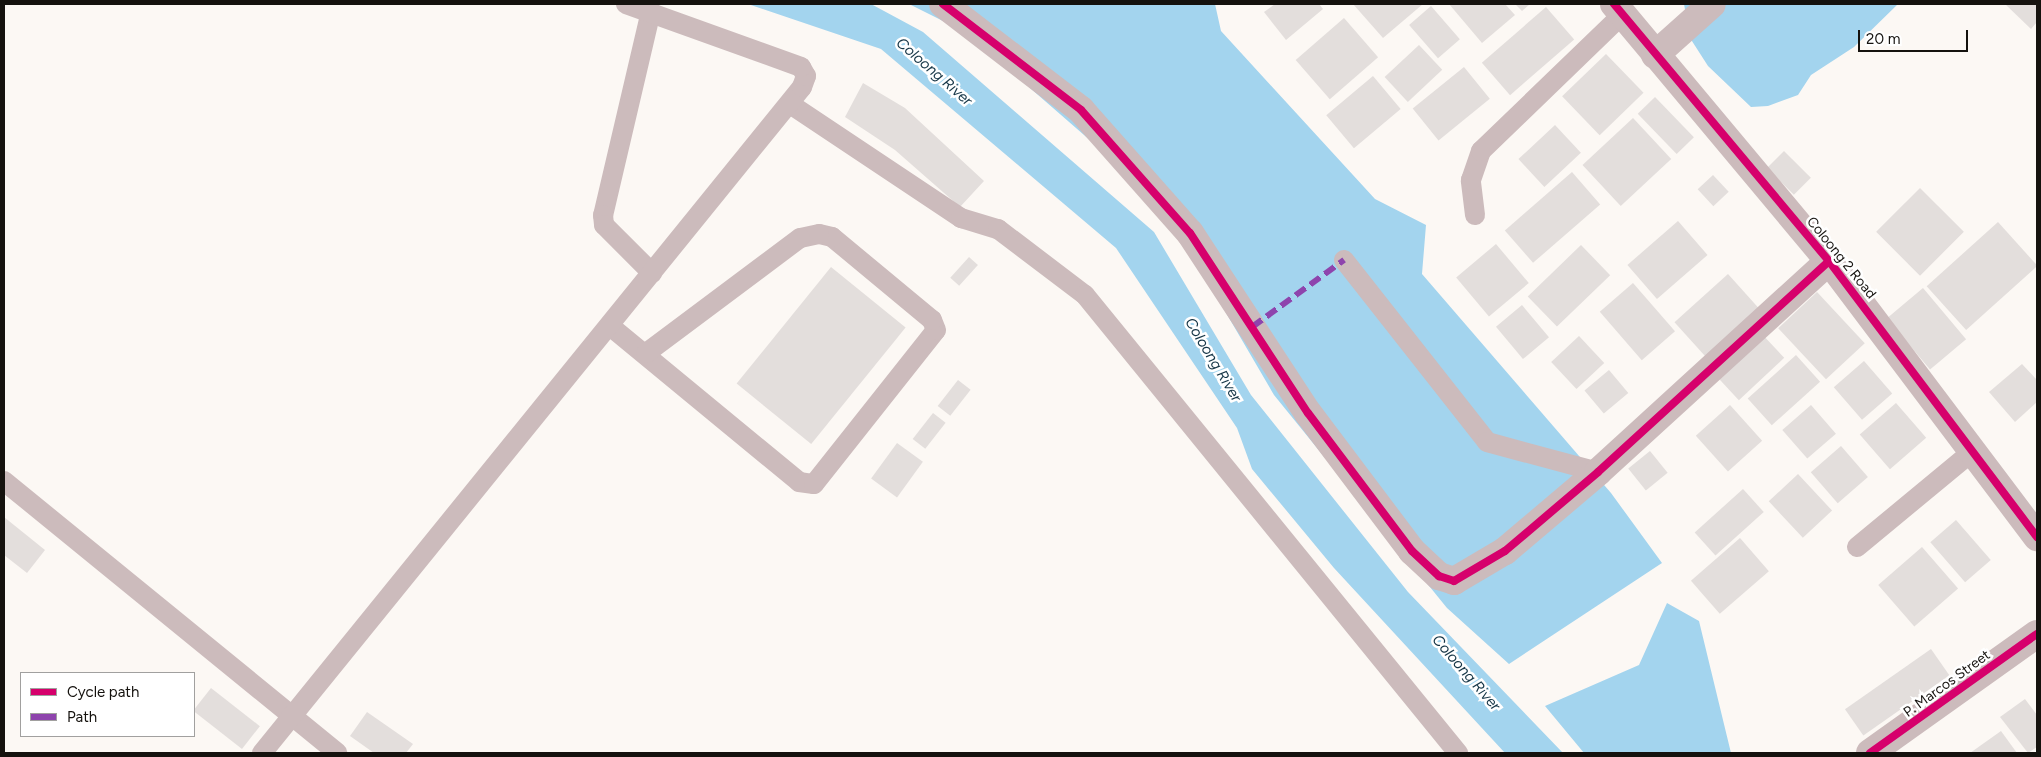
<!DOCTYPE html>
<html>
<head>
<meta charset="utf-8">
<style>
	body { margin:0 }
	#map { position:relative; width:2041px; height:757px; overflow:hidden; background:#fcf8f4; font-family:Figtree,sans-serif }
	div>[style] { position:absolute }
	.water>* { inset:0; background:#a3d4ee }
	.building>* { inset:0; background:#e3dedc; transform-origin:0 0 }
	.service>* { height:20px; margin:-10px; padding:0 10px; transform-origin:10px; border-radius:10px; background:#ccbbbc }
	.minor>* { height:28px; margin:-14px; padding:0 14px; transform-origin:14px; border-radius:14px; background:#ccbbbc }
	.quiet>* { height:6px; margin-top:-3px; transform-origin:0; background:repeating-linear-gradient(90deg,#8e44ad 0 12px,transparent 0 18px) }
	.cycleway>* { height:8px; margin:-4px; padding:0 4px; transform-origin:4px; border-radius:4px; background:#d6006c }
	span { translate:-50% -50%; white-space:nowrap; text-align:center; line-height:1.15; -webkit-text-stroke:5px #fff; paint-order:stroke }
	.street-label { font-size:14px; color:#15120e }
	.water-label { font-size:15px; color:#153546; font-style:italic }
	.frame { position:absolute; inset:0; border:5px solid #15120e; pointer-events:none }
	.legend { position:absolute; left:20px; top:672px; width:175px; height:65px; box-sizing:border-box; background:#fff; border:1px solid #a1a09f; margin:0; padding:6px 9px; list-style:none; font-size:15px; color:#15120e }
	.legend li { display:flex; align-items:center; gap:10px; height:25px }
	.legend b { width:25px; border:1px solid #a1a09f }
	.scale { position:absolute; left:1858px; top:30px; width:110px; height:22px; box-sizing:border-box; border:2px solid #15120e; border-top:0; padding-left:6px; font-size:15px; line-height:18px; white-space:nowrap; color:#15120e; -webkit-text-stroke:4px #fff; paint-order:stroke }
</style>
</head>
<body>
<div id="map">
	<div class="water">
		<div style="clip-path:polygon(748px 4px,871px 4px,923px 32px,1154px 232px,1251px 395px,1408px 592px,1563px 753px,1505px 753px,1334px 568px,1252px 469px,1237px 428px,1116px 248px,881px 49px)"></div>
		<div style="clip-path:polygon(909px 4px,1215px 4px,1221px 31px,1375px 199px,1426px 225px,1422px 274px,1611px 493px,1662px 563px,1509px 664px,1447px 608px,1274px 395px,1173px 222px,1115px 162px,967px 33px)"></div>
		<div style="clip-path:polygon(1684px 4px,1898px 4px,1854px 47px,1811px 75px,1798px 95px,1768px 106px,1751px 107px,1708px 66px,1690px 38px)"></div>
		<div style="clip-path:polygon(1667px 603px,1699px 621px,1731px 753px,1584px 753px,1545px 706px,1639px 665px)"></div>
	</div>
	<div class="building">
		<div style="clip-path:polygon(1275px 4px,1319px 4px,1323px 9px,1286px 40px,1264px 12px)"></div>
		<div style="clip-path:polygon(1353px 4px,1423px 4px,1383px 38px)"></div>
		<div style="clip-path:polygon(1449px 4px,1505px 4px,1515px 15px,1482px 43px)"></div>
		<div style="clip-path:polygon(1515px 4px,1530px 4px,1522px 11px)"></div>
		<div style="clip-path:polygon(2005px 4px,2037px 4px,2037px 22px,2031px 29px)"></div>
		<div style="left:1431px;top:6px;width:44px;height:29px;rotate:49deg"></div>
		<div style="left:1546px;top:7px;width:43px;height:85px;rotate:49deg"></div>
		<div style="left:1344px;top:18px;width:52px;height:64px;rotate:49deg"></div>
		<div style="left:1419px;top:45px;width:34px;height:47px;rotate:47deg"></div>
		<div style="left:1606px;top:54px;width:54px;height:61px;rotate:46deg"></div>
		<div style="left:1464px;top:67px;width:41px;height:66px;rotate:51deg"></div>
		<div style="left:1373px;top:76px;width:43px;height:61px;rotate:50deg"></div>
		<div style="clip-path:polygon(863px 83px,905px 108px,984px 181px,960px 207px,895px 150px,845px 117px)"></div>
		<div style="left:1655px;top:97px;width:56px;height:24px;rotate:46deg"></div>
		<div style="left:1633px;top:118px;width:56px;height:69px;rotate:47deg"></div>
		<div style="left:1555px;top:125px;width:38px;height:50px;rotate:47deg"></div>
		<div style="left:1784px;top:151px;width:38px;height:24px;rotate:45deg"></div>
		<div style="left:1572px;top:172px;width:43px;height:89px;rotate:49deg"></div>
		<div style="left:1713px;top:175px;width:23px;height:21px;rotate:47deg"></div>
		<div style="left:1920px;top:188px;width:62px;height:62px;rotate:45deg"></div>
		<div style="left:1678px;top:221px;width:45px;height:67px;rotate:49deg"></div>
		<div style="left:1998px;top:222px;width:59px;height:96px;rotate:48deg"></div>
		<div style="left:1496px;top:244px;width:51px;height:52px;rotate:50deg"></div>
		<div style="left:1581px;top:245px;width:42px;height:74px;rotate:46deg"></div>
		<div style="left:969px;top:257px;width:12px;height:28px;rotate:42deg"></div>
		<div style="left:831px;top:267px;width:96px;height:150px;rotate:39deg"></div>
		<div style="left:1728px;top:274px;width:48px;height:72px;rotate:48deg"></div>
		<div style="left:1633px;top:283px;width:64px;height:44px;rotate:49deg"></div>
		<div style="left:1923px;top:288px;width:67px;height:47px;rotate:50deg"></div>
		<div style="left:1817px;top:292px;width:70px;height:53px;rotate:47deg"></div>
		<div style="left:1522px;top:305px;width:42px;height:34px;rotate:50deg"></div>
		<div style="left:1761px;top:333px;width:34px;height:62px;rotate:47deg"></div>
		<div style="left:1579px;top:336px;width:37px;height:38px;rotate:47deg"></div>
		<div style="left:1796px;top:355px;width:36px;height:65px;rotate:48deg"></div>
		<div style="left:1864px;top:361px;width:43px;height:40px;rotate:49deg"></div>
		<div style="clip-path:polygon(2022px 364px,2037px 380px,2037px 402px,2015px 422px,1989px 392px)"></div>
		<div style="left:1609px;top:370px;width:30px;height:32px;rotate:50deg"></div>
		<div style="left:958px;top:380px;width:16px;height:33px;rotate:38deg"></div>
		<div style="left:1896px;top:403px;width:46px;height:48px;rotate:49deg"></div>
		<div style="left:1730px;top:405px;width:48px;height:46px;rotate:48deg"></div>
		<div style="left:1811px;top:405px;width:38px;height:38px;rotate:49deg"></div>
		<div style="left:933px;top:413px;width:16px;height:33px;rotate:38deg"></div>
		<div style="left:897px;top:443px;width:32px;height:44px;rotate:36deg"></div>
		<div style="left:1841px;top:446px;width:41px;height:40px;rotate:49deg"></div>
		<div style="left:1650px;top:451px;width:28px;height:28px;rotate:51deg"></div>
		<div style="left:1798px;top:474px;width:50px;height:40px;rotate:47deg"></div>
		<div style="left:1743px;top:489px;width:31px;height:65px;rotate:48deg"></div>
		<div style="clip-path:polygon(4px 517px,45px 550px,27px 573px,4px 555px)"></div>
		<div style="left:1956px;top:520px;width:53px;height:34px;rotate:49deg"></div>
		<div style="left:1740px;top:538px;width:44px;height:65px;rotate:49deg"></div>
		<div style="left:1922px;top:547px;width:55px;height:58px;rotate:49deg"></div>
		<div style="left:1931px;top:649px;width:32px;height:105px;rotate:55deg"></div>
		<div style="left:211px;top:688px;width:62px;height:29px;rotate:38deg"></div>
		<div style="clip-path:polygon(2025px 699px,2037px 715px,2037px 747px,2028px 753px,2000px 717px)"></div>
		<div style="clip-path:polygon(367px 712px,413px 744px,406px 753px,374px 753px,350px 736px)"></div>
		<div style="clip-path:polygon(2001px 731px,2017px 753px,1970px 753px)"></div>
	</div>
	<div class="service">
		<div style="left:651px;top:11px;width:210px;rotate:103.2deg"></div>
		<div style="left:603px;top:215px;width:10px;rotate:84deg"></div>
		<div style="left:604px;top:225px;width:68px;rotate:45deg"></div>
		<div style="left:790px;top:104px;width:206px;rotate:33.7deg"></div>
		<div style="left:961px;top:218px;width:39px;rotate:17deg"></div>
		<div style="left:998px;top:229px;width:109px;rotate:37.2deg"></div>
		<div style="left:1085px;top:295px;width:591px;rotate:50.84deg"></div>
		<div style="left:1475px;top:215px;width:35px;rotate:-97deg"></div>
		<div style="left:1471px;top:180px;width:31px;rotate:-71deg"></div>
		<div style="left:1481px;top:151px;width:196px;rotate:-44deg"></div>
		<div style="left:1344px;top:260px;width:231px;rotate:51.8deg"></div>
		<div style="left:1487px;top:442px;width:115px;rotate:15.1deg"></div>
		<div style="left:610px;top:326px;width:245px;rotate:39.5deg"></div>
		<div style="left:799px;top:482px;width:15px;rotate:8deg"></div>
		<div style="left:814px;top:484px;width:196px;rotate:-51.6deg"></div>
		<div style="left:936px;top:330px;width:11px;rotate:-112deg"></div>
		<div style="left:932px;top:320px;width:130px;rotate:-140.3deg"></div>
		<div style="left:832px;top:237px;width:13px;rotate:-167deg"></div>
		<div style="left:819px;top:234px;width:19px;rotate:168deg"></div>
		<div style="left:800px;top:238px;width:192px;rotate:143.2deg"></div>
		<div style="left:4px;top:481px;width:430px;rotate:39.2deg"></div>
		<div style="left:1857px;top:547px;width:151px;rotate:-39.6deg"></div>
		<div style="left:262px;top:753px;width:857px;rotate:-50.96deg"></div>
		<div style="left:802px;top:87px;width:12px;rotate:-70deg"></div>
		<div style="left:806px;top:76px;width:10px;rotate:-119deg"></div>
		<div style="left:801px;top:67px;width:186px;rotate:-160.2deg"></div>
	</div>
	<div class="minor">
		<div style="left:943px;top:4px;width:174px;rotate:37.5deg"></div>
		<div style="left:1081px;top:110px;width:164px;rotate:48.5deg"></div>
		<div style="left:1190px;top:233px;width:215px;rotate:56.8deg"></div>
		<div style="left:1308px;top:413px;width:173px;rotate:53deg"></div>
		<div style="left:1412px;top:551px;width:37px;rotate:43deg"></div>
		<div style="left:1439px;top:576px;width:16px;rotate:18deg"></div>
		<div style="left:1454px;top:581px;width:59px;rotate:-30.5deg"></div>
		<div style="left:1505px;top:551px;width:122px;rotate:-40.3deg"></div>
		<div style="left:1598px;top:472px;width:313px;rotate:-42.4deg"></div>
		<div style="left:1614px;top:4px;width:335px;rotate:50.1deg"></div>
		<div style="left:1829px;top:261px;width:346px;rotate:53deg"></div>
		<div style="left:1655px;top:55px;width:76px;rotate:-41.8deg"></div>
		<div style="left:1870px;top:753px;width:205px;rotate:-35.5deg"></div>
	</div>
	<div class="quiet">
		<div style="left:1252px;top:327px;width:114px;rotate:-36.1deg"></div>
	</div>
	<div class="cycleway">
		<div style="left:943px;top:4px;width:174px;rotate:37.5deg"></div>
		<div style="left:1081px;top:110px;width:164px;rotate:48.5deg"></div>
		<div style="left:1190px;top:233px;width:215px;rotate:56.8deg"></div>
		<div style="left:1308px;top:413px;width:173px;rotate:53deg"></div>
		<div style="left:1412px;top:551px;width:37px;rotate:43deg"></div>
		<div style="left:1439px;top:576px;width:16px;rotate:18deg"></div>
		<div style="left:1454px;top:581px;width:59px;rotate:-30.5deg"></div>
		<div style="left:1505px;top:551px;width:122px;rotate:-40.3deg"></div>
		<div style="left:1598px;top:472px;width:313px;rotate:-42.4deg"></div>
		<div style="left:1614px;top:4px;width:335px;rotate:50.1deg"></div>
		<div style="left:1829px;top:261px;width:346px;rotate:53deg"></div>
		<div style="left:1870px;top:753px;width:205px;rotate:-35.5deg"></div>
	</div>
	<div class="street-label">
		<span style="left:1841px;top:258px;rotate:51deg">Coloong 2 Road</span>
		<span style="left:1947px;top:684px;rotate:-36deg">P. Marcos Street</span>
	</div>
	<div class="water-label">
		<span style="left:934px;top:72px;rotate:41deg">Coloong River</span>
		<span style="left:1213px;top:360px;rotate:59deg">Coloong River</span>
		<span style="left:1466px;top:673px;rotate:49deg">Coloong River</span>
	</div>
	<div class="frame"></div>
	<ul class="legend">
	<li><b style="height:6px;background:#d6006c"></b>Cycle path</li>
	<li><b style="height:6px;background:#8e44ad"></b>Path</li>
	</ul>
	<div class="scale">20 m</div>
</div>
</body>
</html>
